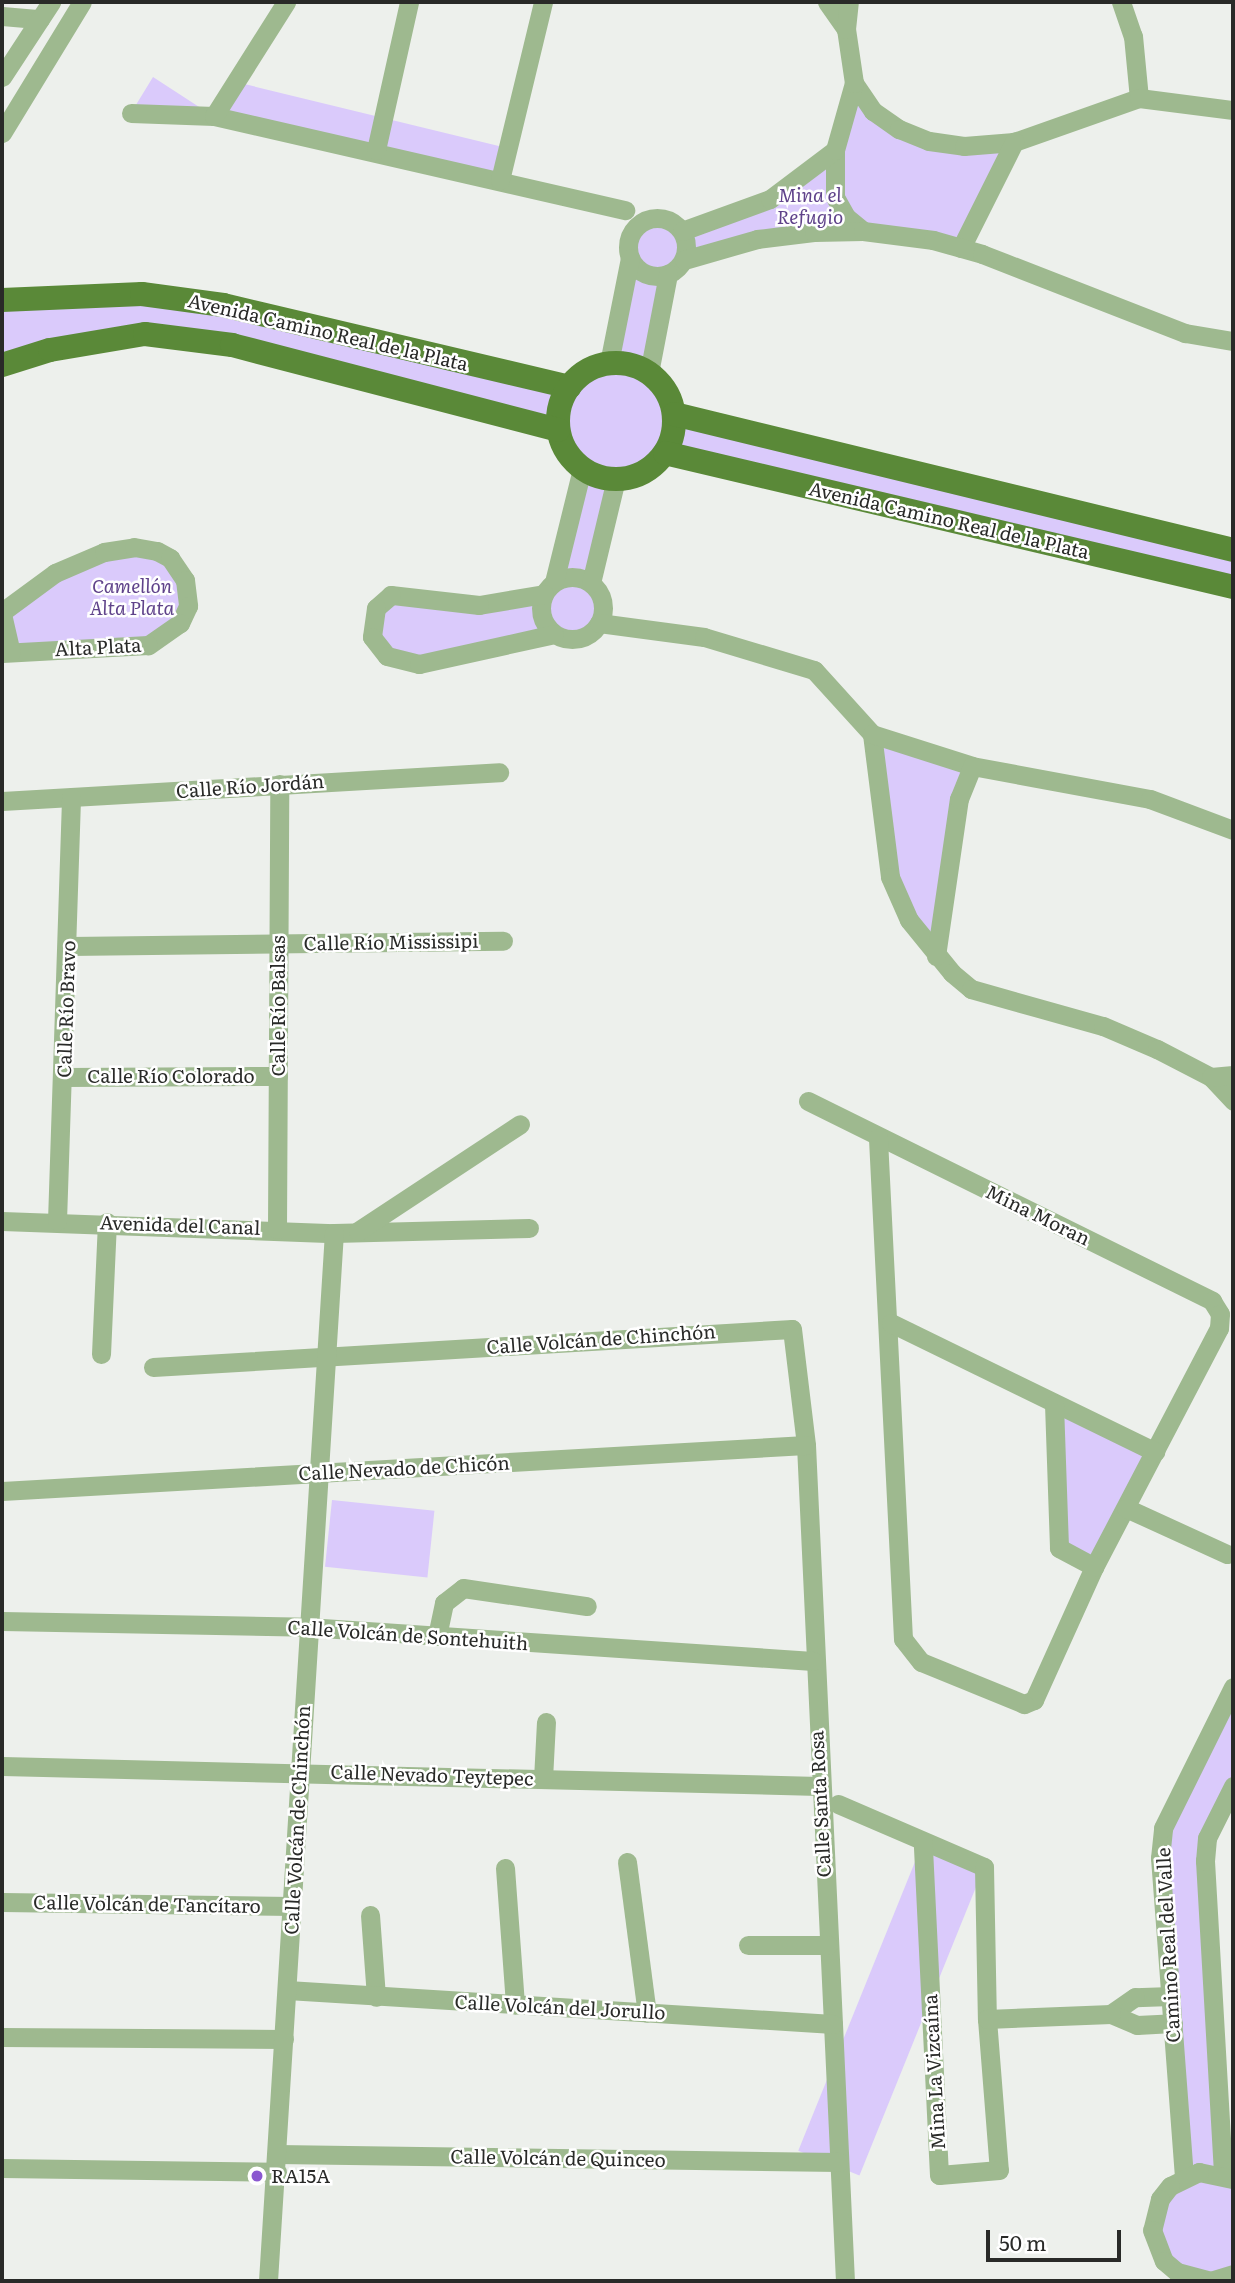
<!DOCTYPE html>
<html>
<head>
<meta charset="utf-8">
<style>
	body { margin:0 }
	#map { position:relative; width:1235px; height:2283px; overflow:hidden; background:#edf0ec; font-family:Literata,serif }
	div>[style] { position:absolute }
	.green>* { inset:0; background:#dacafb; transform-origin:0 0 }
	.minor>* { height:19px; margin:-9.5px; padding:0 9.5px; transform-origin:9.5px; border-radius:9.5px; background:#9eb98f }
	.minor>.ring { margin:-9.5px; padding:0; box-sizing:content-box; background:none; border:19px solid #9eb98f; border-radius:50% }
	.major>* { height:24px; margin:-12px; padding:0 12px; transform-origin:12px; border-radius:12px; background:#5a8938 }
	.major>.ring { margin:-12px; padding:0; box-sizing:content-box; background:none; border:24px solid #5a8938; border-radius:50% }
	.dots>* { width:19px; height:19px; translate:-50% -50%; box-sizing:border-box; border:4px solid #fff; border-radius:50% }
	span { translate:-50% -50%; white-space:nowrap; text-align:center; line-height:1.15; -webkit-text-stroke:5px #fff; paint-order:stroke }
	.park-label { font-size:19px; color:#5f428a; font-style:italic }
	.street-label { font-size:19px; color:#292a28 }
	.poi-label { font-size:19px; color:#292a28 }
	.left { translate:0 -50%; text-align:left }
	.frame { position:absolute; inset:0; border:4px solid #292a28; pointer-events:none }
	.scale { position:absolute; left:986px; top:2230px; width:135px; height:32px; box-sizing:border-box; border:4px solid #292a28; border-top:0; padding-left:9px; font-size:21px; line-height:24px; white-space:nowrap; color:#292a28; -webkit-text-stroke:5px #fff; paint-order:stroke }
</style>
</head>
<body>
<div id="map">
	<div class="green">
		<div style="clip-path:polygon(153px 77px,213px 116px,236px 82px,507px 148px,500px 180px,376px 150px,131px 113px)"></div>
		<div style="clip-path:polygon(854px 83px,873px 111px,929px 141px,1014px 142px,961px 248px,814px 232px,680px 266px,649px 372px,669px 395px,674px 414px,1233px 550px,1233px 587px,666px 453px,652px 467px,616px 480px,591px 583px,603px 603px,593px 631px,574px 639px,554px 634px,419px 664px,376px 646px,380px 603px,544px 594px,582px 469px,560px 440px,145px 334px,2px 365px,2px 300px,142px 294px,568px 387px,601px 365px,633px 230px,649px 219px,676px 224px,733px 212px,835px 150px)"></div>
		<div style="clip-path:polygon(104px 552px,170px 558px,188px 606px,167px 636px,11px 652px,2px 612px)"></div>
		<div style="clip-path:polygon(872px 734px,972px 766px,936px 956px,890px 877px)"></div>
		<div style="clip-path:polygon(1054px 1404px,1155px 1452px,1094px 1567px,1059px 1548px)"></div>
		<div style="left:332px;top:1500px;width:103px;height:67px;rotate:6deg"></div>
		<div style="clip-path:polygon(1233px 1687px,1233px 1786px,1205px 1861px,1233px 2179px,1233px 2274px,1177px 2272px,1153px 2214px,1185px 2176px,1160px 1858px)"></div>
		<div style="left:923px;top:1842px;width:66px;height:333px;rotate:22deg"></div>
	</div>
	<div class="minor">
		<div style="left:827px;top:2px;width:33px;rotate:55deg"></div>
		<div style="left:1121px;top:2px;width:36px;rotate:71deg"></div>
		<div style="left:1133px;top:36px;width:62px;rotate:84.5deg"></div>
		<div style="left:2px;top:16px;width:38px;rotate:5deg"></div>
		<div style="left:2px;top:77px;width:90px;rotate:-56.8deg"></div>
		<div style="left:854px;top:83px;width:34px;rotate:56deg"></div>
		<div style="left:873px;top:111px;width:32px;rotate:35deg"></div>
		<div style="left:899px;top:129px;width:32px;rotate:22deg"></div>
		<div style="left:929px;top:141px;width:35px;rotate:8deg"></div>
		<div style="left:964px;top:146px;width:50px;rotate:-4.6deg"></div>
		<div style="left:1014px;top:142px;width:133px;rotate:-19.4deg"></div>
		<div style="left:1139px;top:98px;width:95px;rotate:7.3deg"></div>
		<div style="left:131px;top:113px;width:83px;rotate:2.1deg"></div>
		<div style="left:214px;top:116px;width:422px;rotate:12.9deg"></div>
		<div style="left:214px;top:116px;width:135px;rotate:-57.7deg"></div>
		<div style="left:2px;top:133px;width:153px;rotate:-58.6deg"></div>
		<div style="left:376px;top:150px;width:152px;rotate:-77.4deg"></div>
		<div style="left:835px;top:150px;width:47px;rotate:90deg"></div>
		<div style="left:835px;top:197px;width:23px;rotate:61deg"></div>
		<div style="left:846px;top:217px;width:22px;rotate:39deg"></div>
		<div style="left:500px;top:180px;width:183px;rotate:-76.4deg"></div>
		<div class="ring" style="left:628px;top:218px;width:39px;height:39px"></div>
		<div style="left:682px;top:231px;width:94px;rotate:-20deg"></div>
		<div style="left:770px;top:199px;width:81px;rotate:-37deg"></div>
		<div style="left:835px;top:150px;width:70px;rotate:-74.2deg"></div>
		<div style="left:854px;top:83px;width:55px;rotate:-98.4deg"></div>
		<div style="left:846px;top:29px;width:27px;rotate:-84deg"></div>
		<div style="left:961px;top:248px;width:119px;rotate:-63.4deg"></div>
		<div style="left:684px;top:260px;width:76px;rotate:-16deg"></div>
		<div style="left:757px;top:239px;width:57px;rotate:-7deg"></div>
		<div style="left:814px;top:232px;width:49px;rotate:-1.2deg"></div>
		<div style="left:863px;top:231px;width:71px;rotate:7.3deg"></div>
		<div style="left:933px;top:240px;width:51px;rotate:15.9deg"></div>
		<div style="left:982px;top:254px;width:218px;rotate:21.3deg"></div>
		<div style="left:1185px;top:333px;width:49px;rotate:9.5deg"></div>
		<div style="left:609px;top:363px;width:107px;rotate:-78.7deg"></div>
		<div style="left:649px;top:373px;width:101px;rotate:-79.1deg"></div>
		<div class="ring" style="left:541px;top:577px;width:43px;height:43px"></div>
		<div style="left:554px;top:582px;width:116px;rotate:-76.1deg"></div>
		<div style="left:591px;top:583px;width:107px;rotate:-76.5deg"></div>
		<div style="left:544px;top:594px;width:66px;rotate:170.4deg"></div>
		<div style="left:479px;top:605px;width:89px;rotate:-173.5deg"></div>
		<div style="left:391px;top:595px;width:20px;rotate:139deg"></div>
		<div style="left:376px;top:608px;width:29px;rotate:98deg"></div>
		<div style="left:372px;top:637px;width:24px;rotate:52deg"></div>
		<div style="left:387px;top:656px;width:33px;rotate:14deg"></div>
		<div style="left:419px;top:664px;width:138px;rotate:-12.5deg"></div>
		<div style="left:2px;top:612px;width:66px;rotate:-36.3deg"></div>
		<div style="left:55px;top:573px;width:53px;rotate:-23.2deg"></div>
		<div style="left:104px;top:552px;width:30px;rotate:-9deg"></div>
		<div style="left:134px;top:547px;width:23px;rotate:10deg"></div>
		<div style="left:157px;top:551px;width:15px;rotate:28deg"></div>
		<div style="left:170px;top:558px;width:27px;rotate:56deg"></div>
		<div style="left:185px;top:580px;width:26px;rotate:83deg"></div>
		<div style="left:188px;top:606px;width:19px;rotate:115deg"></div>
		<div style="left:180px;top:623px;width:39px;rotate:145deg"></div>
		<div style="left:148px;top:645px;width:146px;rotate:176.9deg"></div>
		<div style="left:2px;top:614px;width:39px;rotate:77deg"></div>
		<div style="left:599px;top:623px;width:106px;rotate:7.6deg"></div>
		<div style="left:704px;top:637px;width:115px;rotate:16.7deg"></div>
		<div style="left:814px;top:670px;width:86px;rotate:47.8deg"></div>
		<div style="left:872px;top:734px;width:144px;rotate:82.8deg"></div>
		<div style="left:890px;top:877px;width:47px;rotate:66.2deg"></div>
		<div style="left:909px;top:920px;width:68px;rotate:50.9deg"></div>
		<div style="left:952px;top:973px;width:25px;rotate:40deg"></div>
		<div style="left:971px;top:989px;width:137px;rotate:15.7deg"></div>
		<div style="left:1103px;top:1026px;width:59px;rotate:23.1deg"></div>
		<div style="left:1157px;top:1049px;width:61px;rotate:27.4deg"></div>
		<div style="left:1211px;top:1077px;width:33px;rotate:47deg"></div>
		<div style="left:872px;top:734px;width:105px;rotate:17.7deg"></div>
		<div style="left:972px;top:766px;width:181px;rotate:10.5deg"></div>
		<div style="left:1150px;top:799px;width:89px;rotate:20.5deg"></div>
		<div style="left:2px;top:801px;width:498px;rotate:-3.3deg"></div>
		<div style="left:69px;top:946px;width:434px;rotate:-0.7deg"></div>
		<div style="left:936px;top:956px;width:159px;rotate:-81.7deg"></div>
		<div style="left:959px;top:799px;width:35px;rotate:-68deg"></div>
		<div style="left:64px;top:1077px;width:214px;rotate:-0.3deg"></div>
		<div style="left:1211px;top:1077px;width:22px;rotate:-5deg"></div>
		<div style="left:808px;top:1101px;width:451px;rotate:26.3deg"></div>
		<div style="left:1212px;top:1301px;width:15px;rotate:58deg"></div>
		<div style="left:1220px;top:1314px;width:14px;rotate:94deg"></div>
		<div style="left:1219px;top:1328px;width:270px;rotate:117.6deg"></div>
		<div style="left:1094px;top:1567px;width:146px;rotate:114.3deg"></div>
		<div style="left:1034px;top:1700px;width:11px;rotate:158deg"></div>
		<div style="left:1024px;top:1704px;width:111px;rotate:-157.8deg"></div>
		<div style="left:921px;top:1662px;width:29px;rotate:-128deg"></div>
		<div style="left:903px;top:1639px;width:502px;rotate:-92.86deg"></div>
		<div style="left:2px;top:1221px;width:332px;rotate:2.1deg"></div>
		<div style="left:334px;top:1233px;width:195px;rotate:-1.5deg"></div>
		<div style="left:57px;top:1221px;width:424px;rotate:-88.1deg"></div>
		<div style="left:277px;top:1229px;width:445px;rotate:-89.7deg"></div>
		<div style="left:358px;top:1231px;width:194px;rotate:-33.4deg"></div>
		<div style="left:891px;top:1323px;width:294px;rotate:26deg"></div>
		<div style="left:101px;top:1354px;width:132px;rotate:-87.4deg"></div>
		<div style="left:153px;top:1367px;width:640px;rotate:-3.4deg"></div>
		<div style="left:792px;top:1329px;width:117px;rotate:83.1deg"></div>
		<div style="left:806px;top:1445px;width:837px;rotate:87.33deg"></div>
		<div style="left:1054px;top:1404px;width:144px;rotate:88deg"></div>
		<div style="left:1059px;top:1548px;width:40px;rotate:28deg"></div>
		<div style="left:2px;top:1491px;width:805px;rotate:-3.27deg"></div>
		<div style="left:1126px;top:1508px;width:111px;rotate:24.5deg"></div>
		<div style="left:2px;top:1621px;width:305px;rotate:1.1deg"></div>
		<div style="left:307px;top:1627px;width:507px;rotate:3.84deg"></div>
		<div style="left:437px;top:1636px;width:34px;rotate:-78deg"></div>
		<div style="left:444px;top:1603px;width:24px;rotate:-38deg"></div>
		<div style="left:463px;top:1588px;width:125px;rotate:8.3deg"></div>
		<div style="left:2px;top:1766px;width:817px;rotate:1.4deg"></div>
		<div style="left:543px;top:1779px;width:57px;rotate:-87deg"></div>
		<div style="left:838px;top:1804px;width:159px;rotate:23.3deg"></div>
		<div style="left:984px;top:1867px;width:152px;rotate:88.9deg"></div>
		<div style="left:987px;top:2019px;width:151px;rotate:85.5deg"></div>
		<div style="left:999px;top:2170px;width:60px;rotate:175.2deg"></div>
		<div style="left:939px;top:2175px;width:333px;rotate:-92.8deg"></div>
		<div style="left:627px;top:1862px;width:152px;rotate:82.5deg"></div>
		<div style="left:505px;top:1868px;width:137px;rotate:85.8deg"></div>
		<div style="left:2px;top:1902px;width:290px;rotate:0.8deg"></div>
		<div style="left:370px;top:1915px;width:82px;rotate:85.8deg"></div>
		<div style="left:748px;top:1945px;width:80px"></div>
		<div style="left:287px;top:1990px;width:547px;rotate:3.56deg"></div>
		<div style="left:1171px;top:1996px;width:36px;rotate:178deg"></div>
		<div style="left:1135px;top:1997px;width:29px;rotate:145deg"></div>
		<div style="left:1111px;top:2014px;width:28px;rotate:23deg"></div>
		<div style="left:1137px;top:2025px;width:36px;rotate:-3deg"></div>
		<div style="left:987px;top:2019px;width:124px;rotate:-2.3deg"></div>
		<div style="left:2px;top:2037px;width:282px;rotate:0.4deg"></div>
		<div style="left:277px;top:2154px;width:562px;rotate:0.82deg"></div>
		<div style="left:2px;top:2168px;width:275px;rotate:0.8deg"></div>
		<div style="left:1223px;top:2173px;width:313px;rotate:-93.3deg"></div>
		<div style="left:1205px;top:1861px;width:23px;rotate:-85deg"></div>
		<div style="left:1207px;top:1838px;width:58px;rotate:-63.4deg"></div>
		<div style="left:1184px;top:2177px;width:320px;rotate:-94.3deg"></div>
		<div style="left:1160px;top:1858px;width:30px;rotate:-84deg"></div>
		<div style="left:1163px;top:1828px;width:157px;rotate:-63.6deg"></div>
		<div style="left:1232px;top:2179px;width:34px;rotate:-168deg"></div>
		<div style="left:1199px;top:2172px;width:32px;rotate:154deg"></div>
		<div style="left:1170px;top:2186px;width:16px;rotate:128deg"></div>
		<div style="left:1160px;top:2199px;width:32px;rotate:104deg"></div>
		<div style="left:1152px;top:2230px;width:33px;rotate:69deg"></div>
		<div style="left:1164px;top:2261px;width:17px;rotate:40deg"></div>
		<div style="left:1177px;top:2272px;width:34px;rotate:15deg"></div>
		<div style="left:1210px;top:2281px;width:24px;rotate:-17deg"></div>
		<div style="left:268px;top:2281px;width:1050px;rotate:-86.4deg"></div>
	</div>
	<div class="major">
		<div style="left:2px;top:300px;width:140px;rotate:-2.5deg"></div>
		<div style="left:142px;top:294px;width:82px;rotate:7.7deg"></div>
		<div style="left:223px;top:305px;width:356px;rotate:13.3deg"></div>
		<div class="ring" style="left:558px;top:363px;width:92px;height:92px"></div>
		<div style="left:2px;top:365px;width:50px;rotate:-17.4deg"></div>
		<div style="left:50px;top:350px;width:96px;rotate:-9.6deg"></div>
		<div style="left:145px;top:334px;width:88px;rotate:7.2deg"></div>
		<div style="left:232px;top:345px;width:337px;rotate:14.6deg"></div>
		<div style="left:674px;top:414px;width:575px;rotate:13.67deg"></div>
		<div style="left:665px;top:453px;width:584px;rotate:13.27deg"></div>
	</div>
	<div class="dots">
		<div style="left:257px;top:2176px;background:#8b58d0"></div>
	</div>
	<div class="park-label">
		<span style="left:810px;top:206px">Mina el<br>Refugio</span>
		<span style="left:132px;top:597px">Camellón<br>Alta Plata</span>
	</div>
	<div class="street-label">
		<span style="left:328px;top:332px;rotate:13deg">Avenida Camino Real de la Plata</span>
		<span style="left:949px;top:520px;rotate:13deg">Avenida Camino Real de la Plata</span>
		<span style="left:98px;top:647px;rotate:-3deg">Alta Plata</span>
		<span style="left:250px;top:786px;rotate:-4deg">Calle Río Jordán</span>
		<span style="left:391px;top:942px;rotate:-1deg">Calle Río Mississipi</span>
		<span style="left:278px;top:1006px;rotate:-90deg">Calle Río Balsas</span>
		<span style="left:66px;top:1009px;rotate:-88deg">Calle Río Bravo</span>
		<span style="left:171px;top:1076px">Calle Río Colorado</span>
		<span style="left:1038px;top:1215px;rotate:26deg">Mina Moran</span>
		<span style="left:180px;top:1225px;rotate:2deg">Avenida del Canal</span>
		<span style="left:601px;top:1339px;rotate:-4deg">Calle Volcán de Chinchón</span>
		<span style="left:404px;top:1468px;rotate:-3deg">Calle Nevado de Chicón</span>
		<span style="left:408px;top:1635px;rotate:4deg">Calle Volcán de Sontehuith</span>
		<span style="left:432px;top:1775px;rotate:2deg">Calle Nevado Teytepec</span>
		<span style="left:820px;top:1804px;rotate:-93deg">Calle Santa Rosa</span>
		<span style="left:297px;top:1820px;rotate:-87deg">Calle Volcán de Chinchón</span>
		<span style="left:147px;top:1904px;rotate:1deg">Calle Volcán de Tancítaro</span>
		<span style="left:1168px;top:1945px;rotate:-93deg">Camino Real del Valle</span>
		<span style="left:560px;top:2007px;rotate:3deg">Calle Volcán del Jorullo</span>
		<span style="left:934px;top:2072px;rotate:-93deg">Mina La Vizcaína</span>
		<span style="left:558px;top:2158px;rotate:1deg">Calle Volcán de Quinceo</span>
	</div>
	<div class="poi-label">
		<span class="left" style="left:271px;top:2176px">RA15A</span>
	</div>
	<div class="frame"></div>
	<div class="scale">50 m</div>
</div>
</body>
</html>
